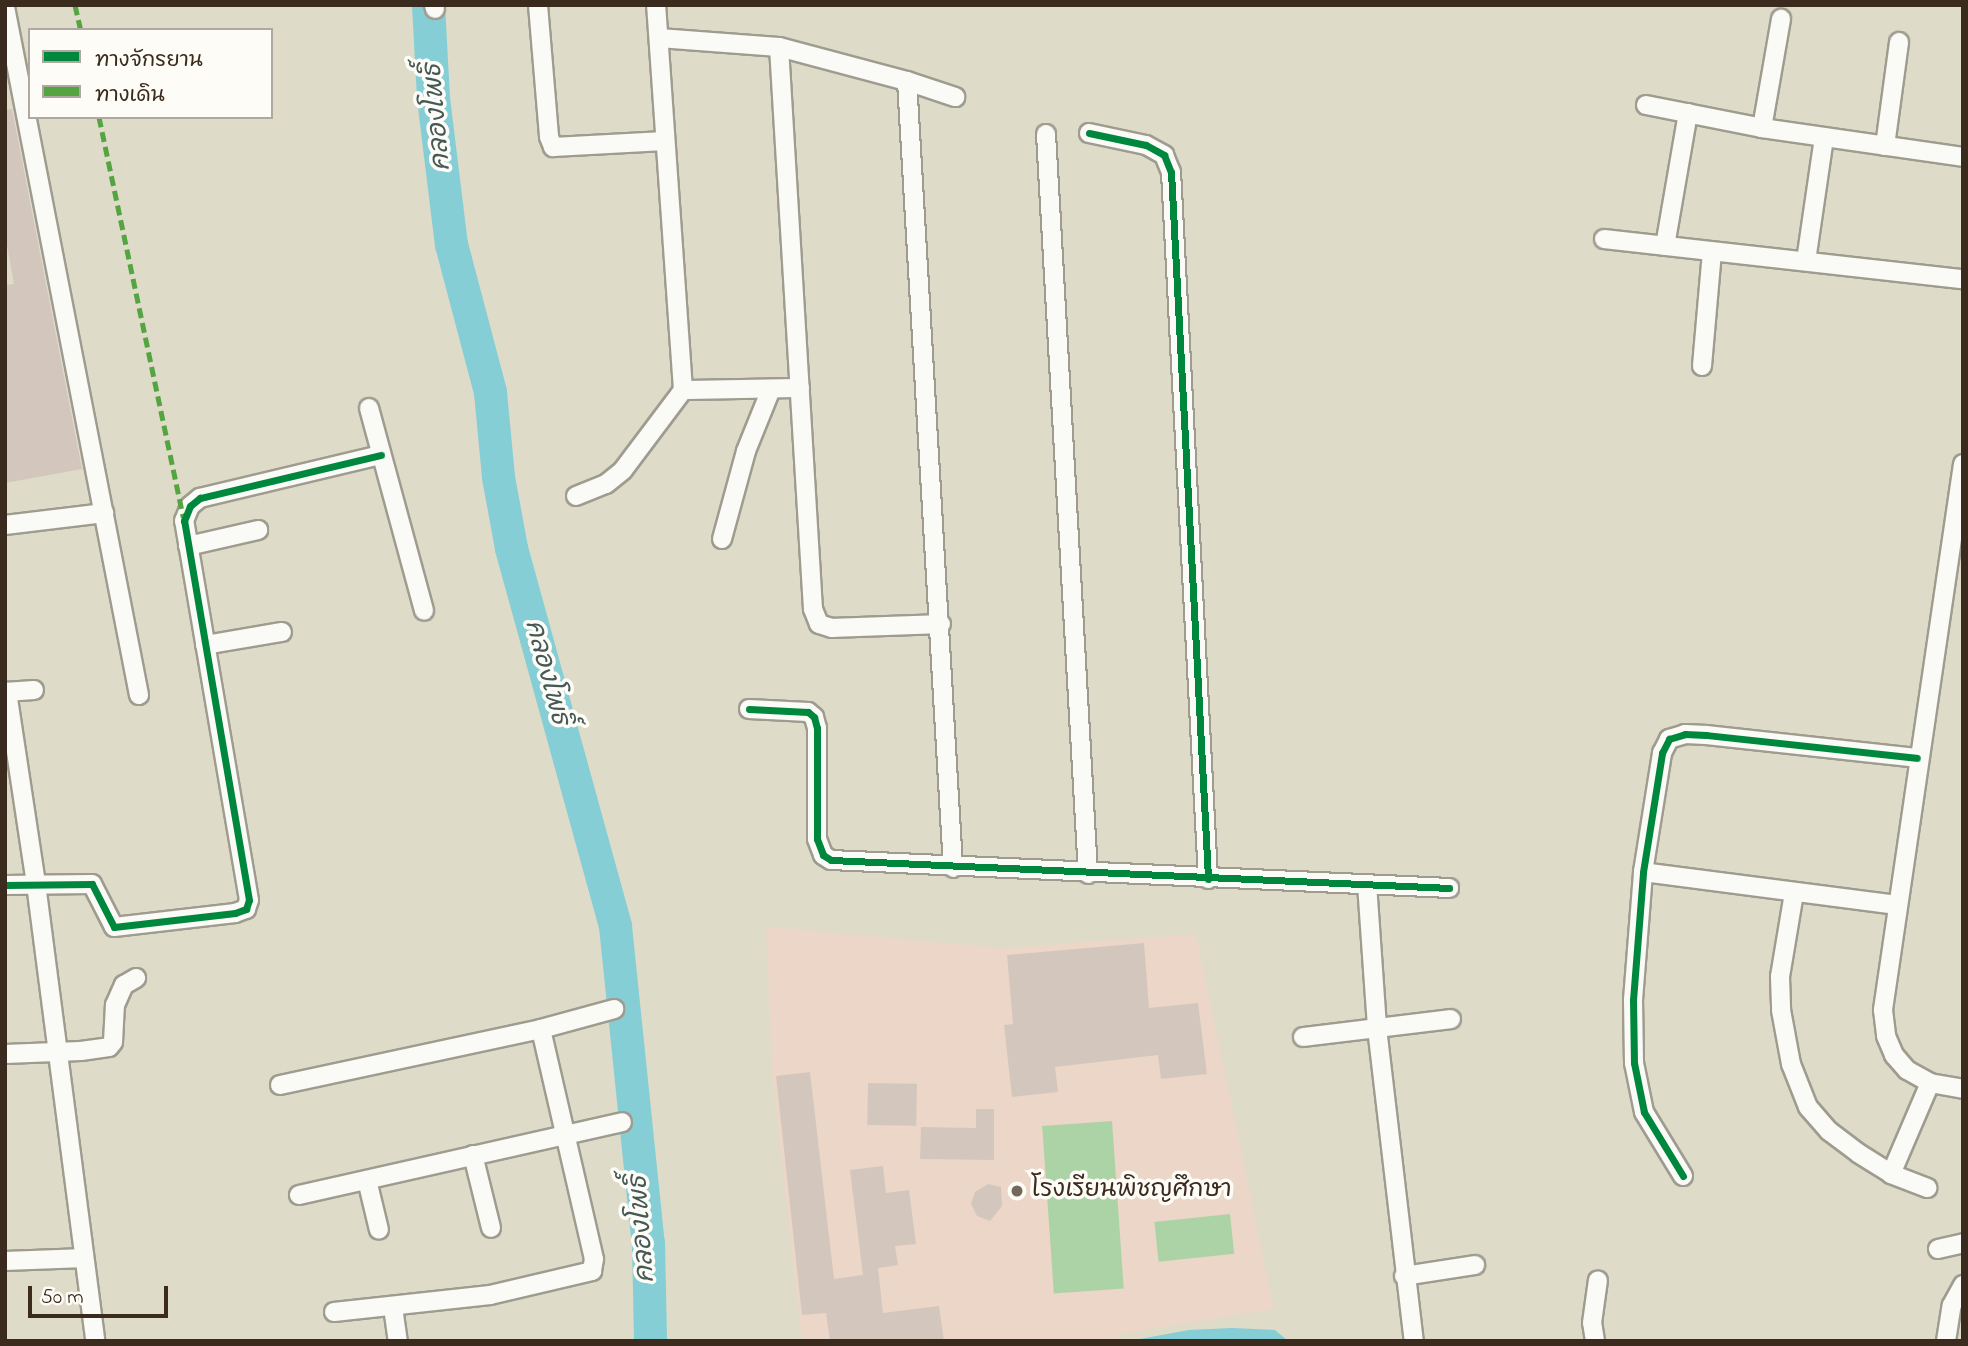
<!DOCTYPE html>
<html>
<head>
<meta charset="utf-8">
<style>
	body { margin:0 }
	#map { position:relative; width:1968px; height:1346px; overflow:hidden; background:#dedbc8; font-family:"Indie Flower","Playpen Sans Thai",sans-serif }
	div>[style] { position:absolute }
	.built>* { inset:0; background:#ecd6c7 }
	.green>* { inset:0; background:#acd3a5; transform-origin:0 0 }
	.water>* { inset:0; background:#85ced5 }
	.river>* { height:33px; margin:-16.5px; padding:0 16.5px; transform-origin:16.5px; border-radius:16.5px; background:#85ced5 }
	.building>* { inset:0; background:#d3c7bd; transform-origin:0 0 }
	.roads { filter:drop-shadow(2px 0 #9f9c8f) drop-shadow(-2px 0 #9f9c8f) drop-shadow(0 2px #9f9c8f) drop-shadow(0 -2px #9f9c8f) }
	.minor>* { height:18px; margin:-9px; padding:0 9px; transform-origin:9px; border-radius:9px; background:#fafaf7 }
	.quiet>* { height:5px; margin-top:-2.5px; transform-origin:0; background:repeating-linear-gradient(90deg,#54a441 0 10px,transparent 0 15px) }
	.cycleway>* { height:7px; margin:-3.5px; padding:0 3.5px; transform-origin:3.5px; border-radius:3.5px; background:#00873e }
	.dots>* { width:19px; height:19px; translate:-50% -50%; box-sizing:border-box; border:4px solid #fdfcf7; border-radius:50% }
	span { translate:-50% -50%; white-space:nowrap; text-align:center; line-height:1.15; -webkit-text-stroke:7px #fdfcf7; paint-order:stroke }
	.poi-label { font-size:24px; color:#3b2a1e }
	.left { translate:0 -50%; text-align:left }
	.water-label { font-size:26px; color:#465956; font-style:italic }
	.frame { position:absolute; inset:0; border:7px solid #3b2a1e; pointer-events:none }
	.legend { position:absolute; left:28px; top:28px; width:245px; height:91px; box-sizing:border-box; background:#fdfcf7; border:2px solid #afa8a0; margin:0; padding:9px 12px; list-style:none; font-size:21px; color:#3b2a1e }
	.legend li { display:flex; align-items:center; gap:14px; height:35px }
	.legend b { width:35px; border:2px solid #afa8a0 }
	.scale { position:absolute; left:28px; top:1286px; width:140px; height:32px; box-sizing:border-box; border:4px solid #3b2a1e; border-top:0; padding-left:9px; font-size:21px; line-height:24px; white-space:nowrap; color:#3b2a1e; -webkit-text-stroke:5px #fdfcf7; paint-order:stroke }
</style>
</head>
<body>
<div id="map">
	<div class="built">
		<div style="clip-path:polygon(766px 927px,1001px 948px,1196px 934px,1274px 1309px,1118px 1335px,1118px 1341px,802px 1341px,772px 1074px)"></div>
	</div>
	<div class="green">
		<div style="left:1112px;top:1121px;width:168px;height:70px;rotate:86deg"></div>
		<div style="left:1230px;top:1214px;width:40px;height:76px;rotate:84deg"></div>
	</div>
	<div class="water">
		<div style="clip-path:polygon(1232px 1328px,1275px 1330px,1288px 1341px,1129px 1341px,1189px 1330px)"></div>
	</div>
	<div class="river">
		<div style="left:428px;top:5px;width:93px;rotate:86.9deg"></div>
		<div style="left:433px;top:98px;width:147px;rotate:83deg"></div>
		<div style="left:451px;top:244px;width:153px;rotate:75.2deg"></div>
		<div style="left:490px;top:392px;width:85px;rotate:84.6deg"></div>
		<div style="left:498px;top:477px;width:72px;rotate:79.6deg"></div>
		<div style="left:511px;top:548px;width:392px;rotate:74.6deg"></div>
		<div style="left:615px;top:926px;width:319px;rotate:84.1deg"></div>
		<div style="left:648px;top:1243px;width:98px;rotate:88.8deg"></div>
	</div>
	<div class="building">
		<div style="clip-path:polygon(12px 109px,82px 469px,5px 483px,5px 285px,14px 284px,5px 234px,5px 110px)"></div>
		<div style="clip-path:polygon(1144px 943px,1149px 1008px,1198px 1003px,1207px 1074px,1161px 1079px,1158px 1055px,1055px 1067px,1058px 1092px,1012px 1097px,1004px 1025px,1013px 1024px,1007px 955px)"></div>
		<div style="clip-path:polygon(810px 1072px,834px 1279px,863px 1275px,850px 1170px,883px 1166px,886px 1193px,909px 1190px,916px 1244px,895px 1246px,898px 1265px,878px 1268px,883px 1313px,939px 1306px,944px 1341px,830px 1341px,826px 1313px,802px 1315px,776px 1076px)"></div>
		<div style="left:868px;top:1083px;width:49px;height:42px;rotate:1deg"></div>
		<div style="clip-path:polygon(976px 1109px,994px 1109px,994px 1160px,920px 1159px,921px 1127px,976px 1128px)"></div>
		<div style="clip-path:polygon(988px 1184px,1001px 1187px,1002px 1206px,990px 1221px,977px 1216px,971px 1204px,975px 1192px)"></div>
	</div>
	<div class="roads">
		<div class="minor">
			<div style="left:434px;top:5px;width:4px;rotate:76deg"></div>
			<div style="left:538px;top:5px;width:132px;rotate:85.2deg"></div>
			<div style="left:549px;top:137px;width:11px;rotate:68deg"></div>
			<div style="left:553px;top:147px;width:112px;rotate:-3.1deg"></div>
			<div style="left:5px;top:7px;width:701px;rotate:78.98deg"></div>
			<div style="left:659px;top:38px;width:120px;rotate:4.3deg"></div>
			<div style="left:779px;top:47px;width:132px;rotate:14.9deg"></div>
			<div style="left:907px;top:81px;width:51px;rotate:18.4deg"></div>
			<div style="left:779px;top:47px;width:563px;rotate:86.54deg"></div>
			<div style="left:813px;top:609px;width:16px;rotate:68deg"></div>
			<div style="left:819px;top:624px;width:14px;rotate:17deg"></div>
			<div style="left:832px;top:628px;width:109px;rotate:-2.1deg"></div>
			<div style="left:907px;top:81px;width:788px;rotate:86.65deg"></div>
			<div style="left:1646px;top:105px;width:118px;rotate:11.2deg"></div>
			<div style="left:1762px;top:128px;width:203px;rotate:8.2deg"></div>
			<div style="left:1762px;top:128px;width:111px;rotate:-80.1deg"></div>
			<div style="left:1089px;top:133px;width:58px;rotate:11.9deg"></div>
			<div style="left:1146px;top:145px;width:21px;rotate:29deg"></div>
			<div style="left:1164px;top:155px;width:18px;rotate:68deg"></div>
			<div style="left:1171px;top:172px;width:708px;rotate:87deg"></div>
			<div style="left:1046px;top:134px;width:741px;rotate:86.75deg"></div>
			<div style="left:1885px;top:146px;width:105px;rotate:-82.3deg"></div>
			<div style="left:1604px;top:239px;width:361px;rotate:6.4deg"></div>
			<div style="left:1665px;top:246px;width:135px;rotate:-80.2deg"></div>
			<div style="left:1806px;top:261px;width:125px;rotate:-81.7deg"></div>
			<div style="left:1702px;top:366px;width:115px;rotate:-85deg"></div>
			<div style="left:683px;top:390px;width:117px;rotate:-1deg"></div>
			<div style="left:369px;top:408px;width:210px;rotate:74.8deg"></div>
			<div style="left:1963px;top:464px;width:552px;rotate:98.34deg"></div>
			<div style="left:1883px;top:1010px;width:26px;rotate:83deg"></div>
			<div style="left:1886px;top:1036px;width:21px;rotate:67deg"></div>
			<div style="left:1894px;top:1055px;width:20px;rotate:49deg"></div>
			<div style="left:1907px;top:1070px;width:26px;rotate:29deg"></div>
			<div style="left:1930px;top:1083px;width:34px;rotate:10deg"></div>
			<div style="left:576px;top:496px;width:32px;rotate:-22deg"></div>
			<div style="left:606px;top:484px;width:22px;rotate:-39deg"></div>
			<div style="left:623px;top:470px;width:100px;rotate:-53.1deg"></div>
			<div style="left:683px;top:390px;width:386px;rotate:-94deg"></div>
			<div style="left:5px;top:525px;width:100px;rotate:-6.9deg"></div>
			<div style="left:722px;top:539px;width:91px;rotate:-74.7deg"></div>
			<div style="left:746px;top:451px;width:67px;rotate:-68deg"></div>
			<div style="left:188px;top:546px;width:72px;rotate:-12.9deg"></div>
			<div style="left:205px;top:645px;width:78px;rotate:-9.6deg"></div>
			<div style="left:5px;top:692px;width:29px;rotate:-4deg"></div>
			<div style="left:7px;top:692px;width:194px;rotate:81.4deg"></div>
			<div style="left:36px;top:884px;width:461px;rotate:82.6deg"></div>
			<div style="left:749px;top:709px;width:59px;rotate:2.9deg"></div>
			<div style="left:808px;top:712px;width:8px;rotate:40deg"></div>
			<div style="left:814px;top:717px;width:11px;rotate:75deg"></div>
			<div style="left:817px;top:728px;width:111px;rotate:90deg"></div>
			<div style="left:817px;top:839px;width:17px;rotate:69deg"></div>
			<div style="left:823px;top:855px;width:9px;rotate:32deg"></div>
			<div style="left:831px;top:860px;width:619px;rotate:2.59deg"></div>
			<div style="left:1643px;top:872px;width:255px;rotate:7.4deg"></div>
			<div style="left:1367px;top:884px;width:144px;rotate:86deg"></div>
			<div style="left:1377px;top:1028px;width:315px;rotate:83.3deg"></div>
			<div style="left:5px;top:885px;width:87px;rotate:-0.7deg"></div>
			<div style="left:92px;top:884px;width:48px;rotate:62.9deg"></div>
			<div style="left:114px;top:927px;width:122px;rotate:-6.6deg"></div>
			<div style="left:235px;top:913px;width:12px;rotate:-20deg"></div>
			<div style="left:246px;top:909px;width:9px;rotate:-72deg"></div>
			<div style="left:249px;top:900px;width:385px;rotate:-99.7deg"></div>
			<div style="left:184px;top:521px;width:16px;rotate:-68deg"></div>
			<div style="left:190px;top:506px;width:13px;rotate:-39deg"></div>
			<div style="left:200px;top:498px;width:186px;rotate:-13.4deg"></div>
			<div style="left:1794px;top:893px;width:85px;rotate:99.5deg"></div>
			<div style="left:1780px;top:977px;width:33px;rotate:88deg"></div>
			<div style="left:1781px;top:1010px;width:55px;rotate:79.5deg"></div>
			<div style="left:1791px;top:1064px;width:46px;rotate:68.4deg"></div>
			<div style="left:1808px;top:1107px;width:32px;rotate:49deg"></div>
			<div style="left:1829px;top:1131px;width:36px;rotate:37deg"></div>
			<div style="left:1858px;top:1153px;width:39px;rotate:32deg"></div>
			<div style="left:1891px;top:1174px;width:39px;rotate:21deg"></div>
			<div style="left:1303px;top:1037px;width:149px;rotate:-6.9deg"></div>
			<div style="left:5px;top:1054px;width:76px;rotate:-2.3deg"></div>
			<div style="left:81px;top:1051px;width:28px;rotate:-8deg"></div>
			<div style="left:109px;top:1047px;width:6px;rotate:-51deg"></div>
			<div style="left:113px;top:1042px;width:37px;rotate:-87deg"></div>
			<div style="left:115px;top:1005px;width:22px;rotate:-66deg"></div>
			<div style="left:124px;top:985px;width:14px;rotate:-30deg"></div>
			<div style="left:280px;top:1085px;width:267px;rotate:-12.1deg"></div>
			<div style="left:541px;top:1029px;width:76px;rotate:-15.3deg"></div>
			<div style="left:473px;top:1155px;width:75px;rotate:76.1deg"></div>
			<div style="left:1891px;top:1174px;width:99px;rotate:-66.8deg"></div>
			<div style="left:1683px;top:1176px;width:75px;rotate:-121.4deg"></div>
			<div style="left:1644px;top:1112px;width:50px;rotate:-101.5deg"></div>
			<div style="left:1634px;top:1063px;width:63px;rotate:-90.9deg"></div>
			<div style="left:1633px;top:1000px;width:128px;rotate:-85.5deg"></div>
			<div style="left:1643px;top:872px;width:121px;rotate:-80.9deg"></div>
			<div style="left:1662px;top:753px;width:16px;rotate:-63deg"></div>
			<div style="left:1669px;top:739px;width:17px;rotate:-17deg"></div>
			<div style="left:1685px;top:734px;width:21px;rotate:3deg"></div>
			<div style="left:1706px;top:735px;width:212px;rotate:6.2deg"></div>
			<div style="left:367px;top:1180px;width:51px;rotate:76.5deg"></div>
			<div style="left:299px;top:1195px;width:331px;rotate:-12.7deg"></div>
			<div style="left:1938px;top:1249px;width:26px;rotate:-13deg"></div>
			<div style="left:5px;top:1261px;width:78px;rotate:-2.2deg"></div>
			<div style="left:1404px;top:1276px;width:72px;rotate:-8.8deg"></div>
			<div style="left:393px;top:1307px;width:34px;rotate:82deg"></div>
			<div style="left:334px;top:1312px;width:157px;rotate:-6.2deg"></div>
			<div style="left:490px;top:1295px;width:105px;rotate:-13.2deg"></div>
			<div style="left:592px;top:1271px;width:12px;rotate:-81deg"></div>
			<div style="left:594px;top:1259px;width:236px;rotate:-103deg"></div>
			<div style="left:1595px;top:1341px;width:18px;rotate:-99deg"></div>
			<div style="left:1592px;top:1323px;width:43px;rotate:-82.1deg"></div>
			<div style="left:1946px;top:1341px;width:36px;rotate:-81deg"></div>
			<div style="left:1952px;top:1305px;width:23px;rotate:-61deg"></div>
		</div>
	</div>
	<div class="quiet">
		<div style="left:75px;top:5px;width:26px;rotate:77deg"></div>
		<div style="left:99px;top:117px;width:409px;rotate:78.1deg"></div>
	</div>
	<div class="cycleway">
		<div style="left:1089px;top:133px;width:58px;rotate:11.9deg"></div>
		<div style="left:1146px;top:145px;width:21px;rotate:29deg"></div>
		<div style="left:1164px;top:155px;width:18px;rotate:68deg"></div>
		<div style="left:1171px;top:172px;width:708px;rotate:87deg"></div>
		<div style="left:749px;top:709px;width:59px;rotate:2.9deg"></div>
		<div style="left:808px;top:712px;width:8px;rotate:40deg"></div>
		<div style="left:814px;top:717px;width:11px;rotate:75deg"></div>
		<div style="left:817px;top:728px;width:111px;rotate:90deg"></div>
		<div style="left:817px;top:839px;width:17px;rotate:69deg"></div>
		<div style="left:823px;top:855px;width:9px;rotate:32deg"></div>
		<div style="left:831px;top:860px;width:619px;rotate:2.59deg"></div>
		<div style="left:5px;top:885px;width:87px;rotate:-0.7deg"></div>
		<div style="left:92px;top:884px;width:48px;rotate:62.9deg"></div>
		<div style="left:114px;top:927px;width:122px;rotate:-6.6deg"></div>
		<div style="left:235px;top:913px;width:12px;rotate:-20deg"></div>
		<div style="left:246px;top:909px;width:9px;rotate:-72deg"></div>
		<div style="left:249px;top:900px;width:385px;rotate:-99.7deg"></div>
		<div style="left:184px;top:521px;width:16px;rotate:-68deg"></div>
		<div style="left:190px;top:506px;width:13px;rotate:-39deg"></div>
		<div style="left:200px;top:498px;width:186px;rotate:-13.4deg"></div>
		<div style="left:1683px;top:1176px;width:75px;rotate:-121.4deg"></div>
		<div style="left:1644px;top:1112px;width:50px;rotate:-101.5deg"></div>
		<div style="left:1634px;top:1063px;width:63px;rotate:-90.9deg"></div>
		<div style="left:1633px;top:1000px;width:128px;rotate:-85.5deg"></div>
		<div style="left:1643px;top:872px;width:121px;rotate:-80.9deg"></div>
		<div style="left:1662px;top:753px;width:16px;rotate:-63deg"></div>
		<div style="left:1669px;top:739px;width:17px;rotate:-17deg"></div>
		<div style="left:1685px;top:734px;width:21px;rotate:3deg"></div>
		<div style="left:1706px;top:735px;width:212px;rotate:6.2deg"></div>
	</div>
	<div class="dots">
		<div style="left:1017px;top:1191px;background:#74685a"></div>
	</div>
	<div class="poi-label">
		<span class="left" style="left:1031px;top:1191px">โรงเรียนพิชญศึกษา</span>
	</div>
	<div class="water-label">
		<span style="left:439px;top:117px;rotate:-95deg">คลองโพธิ์</span>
		<span style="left:545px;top:673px;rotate:75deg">คลองโพธิ์</span>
		<span style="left:644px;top:1229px;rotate:-94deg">คลองโพธิ์</span>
	</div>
	<div class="frame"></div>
	<ul class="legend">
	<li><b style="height:9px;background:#00873e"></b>ทางจักรยาน</li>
	<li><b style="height:9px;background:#54a441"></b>ทางเดิน</li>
	</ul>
	<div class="scale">50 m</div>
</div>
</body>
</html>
